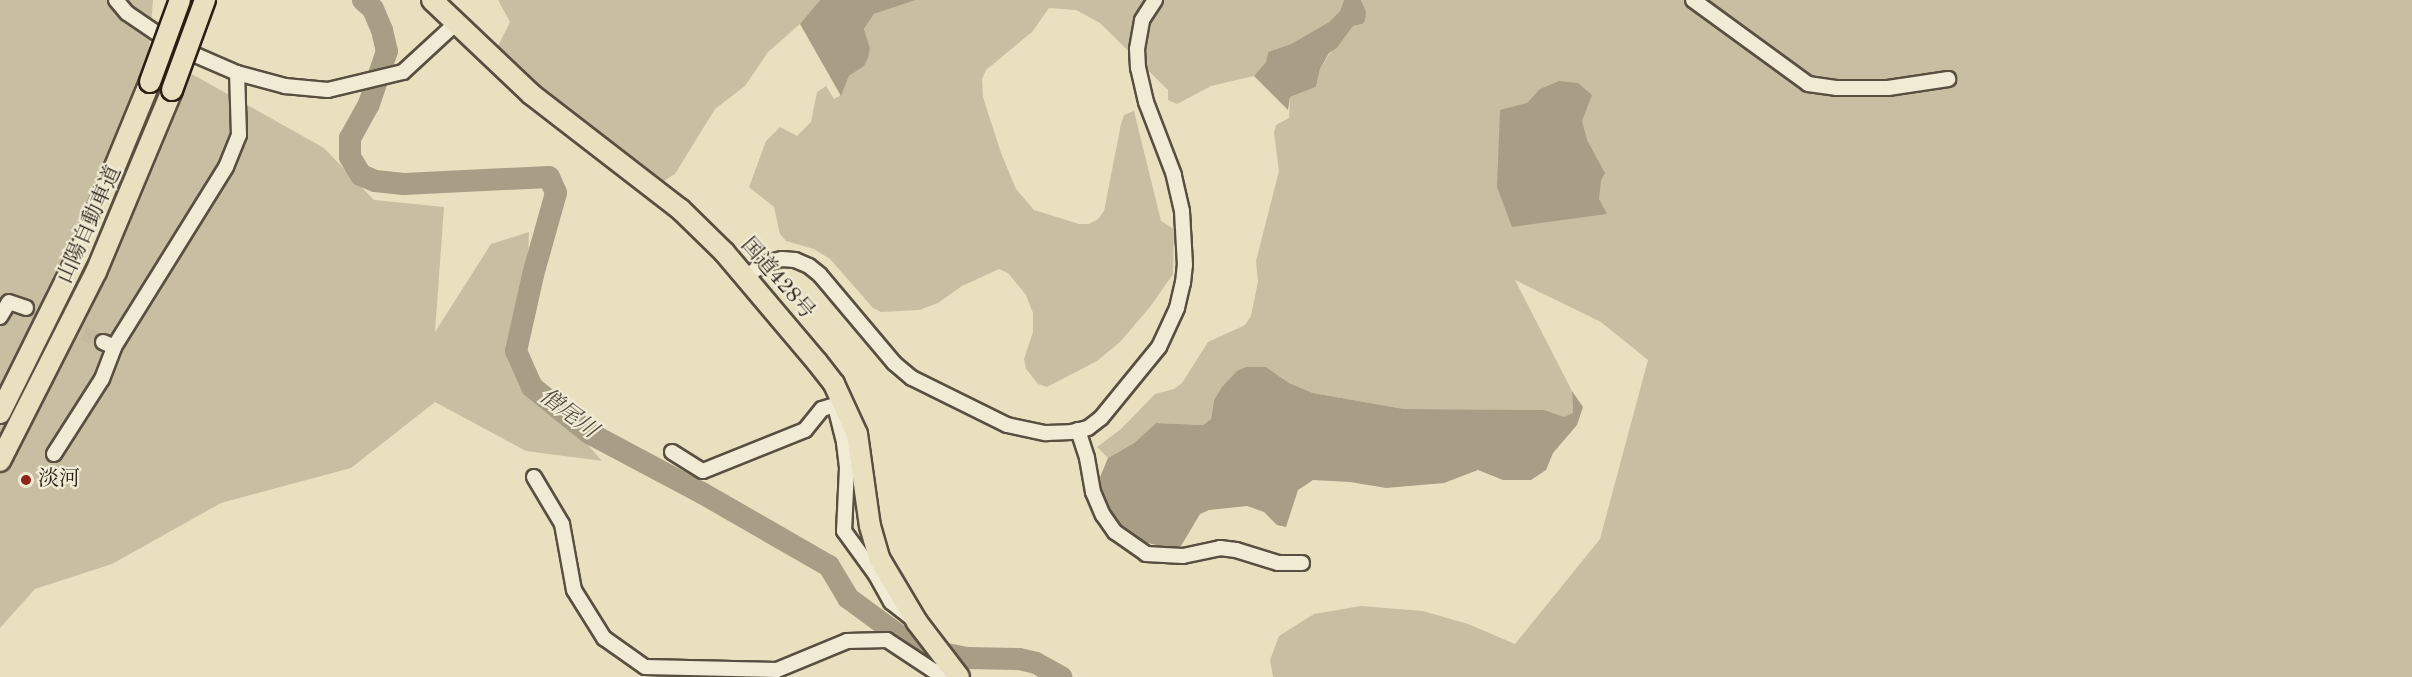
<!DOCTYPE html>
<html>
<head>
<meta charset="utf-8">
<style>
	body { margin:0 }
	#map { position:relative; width:2412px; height:677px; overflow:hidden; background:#e9e0c0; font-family:"Old Standard TT","Noto Serif JP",serif }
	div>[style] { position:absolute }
	.green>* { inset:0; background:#c8bfa3 }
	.water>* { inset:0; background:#a89e86 }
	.river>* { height:22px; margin:-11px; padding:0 11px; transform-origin:11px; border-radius:11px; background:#a89e86 }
	.minor-tunnel>* { height:14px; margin-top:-7px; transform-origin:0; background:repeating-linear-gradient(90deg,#c3b99e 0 14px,transparent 0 21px) }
	.roads { filter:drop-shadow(2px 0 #594f40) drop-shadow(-2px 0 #594f40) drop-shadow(0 2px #594f40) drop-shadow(0 -2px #594f40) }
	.minor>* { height:14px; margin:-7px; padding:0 7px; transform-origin:7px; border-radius:7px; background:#f1ebd6 }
	.highway>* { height:20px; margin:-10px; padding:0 10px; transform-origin:10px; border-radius:10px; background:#e9e0c0 }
	.bridges { filter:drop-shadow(2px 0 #291f15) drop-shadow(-2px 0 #291f15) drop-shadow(0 2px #291f15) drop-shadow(0 -2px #291f15) }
	.highway-bridge>* { height:20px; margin:-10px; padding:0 10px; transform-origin:10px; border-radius:10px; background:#e9e0c0 }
	.dots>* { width:16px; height:16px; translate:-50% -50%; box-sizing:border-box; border:3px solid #f1ebd6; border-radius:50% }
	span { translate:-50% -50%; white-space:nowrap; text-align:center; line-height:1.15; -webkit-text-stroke:4.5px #f1ebd6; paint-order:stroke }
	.street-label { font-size:21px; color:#291f15 }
	.poi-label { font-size:21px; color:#291f15 }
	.left { translate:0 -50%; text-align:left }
	.water-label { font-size:22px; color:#554b3d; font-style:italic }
</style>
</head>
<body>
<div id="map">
	<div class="green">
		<div style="clip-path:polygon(0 0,153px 0,149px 50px,324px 148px,374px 200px,444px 207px,435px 332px,491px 244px,529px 232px,524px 371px,602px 461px,526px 451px,435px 402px,351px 468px,221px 503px,112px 564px,35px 589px,0 628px)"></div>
		<div style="clip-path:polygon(498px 0,820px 0,800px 24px,768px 52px,745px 86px,715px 109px,675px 174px,664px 181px,528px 76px,498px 46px,510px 22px)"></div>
		<div style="clip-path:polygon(916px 0,1344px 0,1340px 11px,1329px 22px,1291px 44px,1268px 52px,1266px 62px,1254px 76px,1211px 86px,1177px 104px,1168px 100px,1168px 90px,1100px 23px,1076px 10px,1049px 8px,1032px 32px,986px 70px,982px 79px,983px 97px,1001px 153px,1016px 189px,1034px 210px,1079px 224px,1089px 224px,1098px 219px,1104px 211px,1121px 124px,1124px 115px,1134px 111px,1161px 221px,1174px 229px,1173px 274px,1150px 307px,1120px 342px,1097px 361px,1047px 387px,1038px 384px,1026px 369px,1024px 359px,1033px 332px,1033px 313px,1026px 295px,1008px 273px,999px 269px,962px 286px,938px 303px,919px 310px,881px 312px,873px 308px,830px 259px,814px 249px,786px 241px,780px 234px,774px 207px,749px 187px,766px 141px,780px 127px,797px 136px,811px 122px,817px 92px,826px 86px,834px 99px,841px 95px,849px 76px,864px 66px,870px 48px,864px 29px,874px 14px)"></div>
		<div style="clip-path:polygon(1361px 0,2412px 0,2412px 677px,1273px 677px,1270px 660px,1279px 636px,1314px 614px,1361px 606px,1423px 611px,1468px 624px,1515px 644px,1600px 539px,1648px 360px,1601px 322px,1515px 280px,1572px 391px,1573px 413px,1564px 418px,1544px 410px,1404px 409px,1313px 393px,1289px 383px,1266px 367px,1214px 400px,1211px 419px,1203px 425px,1156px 423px,1134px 443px,1108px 458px,1097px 447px,1121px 429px,1155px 394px,1174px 389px,1182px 383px,1208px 342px,1245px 325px,1251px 316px,1258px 281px,1256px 261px,1279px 171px,1274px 133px,1276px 125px,1289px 118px,1290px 97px,1316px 87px,1320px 69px,1330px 53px,1337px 48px,1353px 26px,1362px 24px,1366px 11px)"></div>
	</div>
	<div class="water">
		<div style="clip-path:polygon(820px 0,916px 0,874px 14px,864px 29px,870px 48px,868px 58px,864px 66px,849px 76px,841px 96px,800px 24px)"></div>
		<div style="clip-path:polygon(1344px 0,1361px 0,1366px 11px,1365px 21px,1362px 24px,1353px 26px,1337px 48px,1329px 53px,1320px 69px,1316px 87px,1290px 97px,1288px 110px,1254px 76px,1266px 62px,1268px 52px,1291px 44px,1329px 22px,1340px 11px)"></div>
		<div style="clip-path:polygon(1559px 81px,1578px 83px,1592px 95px,1582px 121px,1587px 140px,1605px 173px,1601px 181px,1599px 199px,1607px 214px,1512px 227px,1497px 187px,1500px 110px,1527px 103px,1540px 89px)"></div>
		<div style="clip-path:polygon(1246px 367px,1266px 367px,1289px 383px,1313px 393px,1404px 409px,1544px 410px,1564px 417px,1573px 413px,1572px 391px,1583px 407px,1577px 425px,1553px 453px,1546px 470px,1531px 480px,1503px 480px,1478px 470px,1444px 483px,1386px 488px,1350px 482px,1313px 480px,1298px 490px,1286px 527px,1277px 525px,1264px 512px,1247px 506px,1209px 510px,1200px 514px,1181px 546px,1172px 549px,1144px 542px,1112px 521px,1102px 495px,1100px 477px,1108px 458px,1134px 443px,1156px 423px,1203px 425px,1211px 419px,1214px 400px,1222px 387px,1237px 371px)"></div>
	</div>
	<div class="river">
		<div style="left:363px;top:0;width:13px;rotate:42deg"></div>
		<div style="left:373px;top:9px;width:23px;rotate:67deg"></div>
		<div style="left:382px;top:30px;width:22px;rotate:77deg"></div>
		<div style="left:387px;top:51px;width:56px;rotate:108.8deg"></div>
		<div style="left:369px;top:104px;width:39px;rotate:119deg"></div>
		<div style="left:350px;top:138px;width:19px;rotate:90deg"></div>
		<div style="left:350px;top:157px;width:21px;rotate:59deg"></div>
		<div style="left:361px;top:175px;width:15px;rotate:23deg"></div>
		<div style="left:375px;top:181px;width:29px;rotate:6deg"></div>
		<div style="left:404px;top:184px;width:145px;rotate:-2.8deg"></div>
		<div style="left:549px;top:177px;width:17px;rotate:66deg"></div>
		<div style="left:556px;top:193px;width:85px;rotate:105.7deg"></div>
		<div style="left:533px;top:275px;width:78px;rotate:102.6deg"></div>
		<div style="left:516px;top:351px;width:39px;rotate:66deg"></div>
		<div style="left:532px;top:387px;width:73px;rotate:38.9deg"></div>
		<div style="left:589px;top:433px;width:128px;rotate:28deg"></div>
		<div style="left:702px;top:493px;width:146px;rotate:29.9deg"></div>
		<div style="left:829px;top:566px;width:37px;rotate:59deg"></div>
		<div style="left:848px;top:598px;width:84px;rotate:36.3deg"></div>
		<div style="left:916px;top:648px;width:52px;rotate:11.1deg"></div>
		<div style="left:967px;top:658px;width:52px;rotate:1.1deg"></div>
		<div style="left:1019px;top:659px;width:17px;rotate:13deg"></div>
		<div style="left:1036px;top:663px;width:29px;rotate:29deg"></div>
	</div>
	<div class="minor-tunnel">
		<div style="left:26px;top:308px;width:84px;rotate:23.8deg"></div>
	</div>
	<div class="roads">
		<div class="minor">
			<div style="left:116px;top:0;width:17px;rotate:50deg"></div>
			<div style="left:127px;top:13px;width:60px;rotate:34.2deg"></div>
			<div style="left:177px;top:47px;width:65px;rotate:23.4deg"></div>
			<div style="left:237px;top:73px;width:50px;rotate:15.2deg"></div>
			<div style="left:285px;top:86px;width:43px;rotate:5.3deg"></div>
			<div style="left:328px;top:90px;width:77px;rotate:-13.5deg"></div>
			<div style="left:403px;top:72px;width:71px;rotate:-42.7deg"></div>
			<div style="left:1693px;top:0;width:142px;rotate:36.1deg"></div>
			<div style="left:1808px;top:84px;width:28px;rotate:8deg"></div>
			<div style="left:1836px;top:88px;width:52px"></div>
			<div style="left:1888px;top:88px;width:61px;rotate:-8.5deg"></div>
			<div style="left:745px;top:277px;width:25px;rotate:-34deg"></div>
			<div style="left:766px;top:263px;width:16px;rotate:-14deg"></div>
			<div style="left:782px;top:259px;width:13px;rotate:4deg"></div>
			<div style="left:795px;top:260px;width:15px;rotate:23deg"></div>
			<div style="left:809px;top:266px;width:14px;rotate:39deg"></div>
			<div style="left:820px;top:275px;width:115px;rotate:49.9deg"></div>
			<div style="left:894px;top:363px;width:23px;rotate:40deg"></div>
			<div style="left:912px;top:378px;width:106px;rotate:26.3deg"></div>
			<div style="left:1007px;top:425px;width:40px;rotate:12deg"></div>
			<div style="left:1046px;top:433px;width:25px;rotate:-2deg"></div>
			<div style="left:1071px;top:432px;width:17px;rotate:-13deg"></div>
			<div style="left:1088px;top:428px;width:16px;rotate:-38deg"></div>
			<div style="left:1101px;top:418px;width:92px;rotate:-50.8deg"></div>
			<div style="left:1159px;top:347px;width:43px;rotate:-65.2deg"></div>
			<div style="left:1177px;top:308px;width:26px;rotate:-77deg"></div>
			<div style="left:1183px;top:283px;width:18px;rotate:-84deg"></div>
			<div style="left:1185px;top:265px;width:54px;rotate:-93.2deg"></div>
			<div style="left:1182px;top:211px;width:37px;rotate:-103deg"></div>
			<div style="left:1174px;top:175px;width:78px;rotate:-111deg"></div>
			<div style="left:1146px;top:102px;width:35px;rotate:-103deg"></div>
			<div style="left:1138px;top:68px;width:19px;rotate:-93deg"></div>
			<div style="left:1137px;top:49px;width:29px;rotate:-80deg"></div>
			<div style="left:1142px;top:20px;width:24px;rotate:-57deg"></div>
			<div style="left:0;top:317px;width:17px;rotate:-59deg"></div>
			<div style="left:9px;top:302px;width:18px;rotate:19deg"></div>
			<div style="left:103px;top:342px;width:12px;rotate:24deg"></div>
			<div style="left:114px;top:347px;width:212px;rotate:-58.1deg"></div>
			<div style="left:226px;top:167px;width:35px;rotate:-68deg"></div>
			<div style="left:239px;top:135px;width:62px;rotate:-91.8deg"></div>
			<div style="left:835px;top:406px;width:38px;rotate:76deg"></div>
			<div style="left:844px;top:443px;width:25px;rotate:83deg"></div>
			<div style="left:847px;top:468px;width:63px;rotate:92.7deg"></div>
			<div style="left:844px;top:531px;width:54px;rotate:54deg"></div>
			<div style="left:876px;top:575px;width:31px;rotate:61deg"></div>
			<div style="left:891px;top:602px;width:23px;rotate:38deg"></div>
			<div style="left:1078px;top:430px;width:29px;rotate:72deg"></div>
			<div style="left:1087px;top:458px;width:35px;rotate:80deg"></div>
			<div style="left:1093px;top:492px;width:25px;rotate:67deg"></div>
			<div style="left:1103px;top:515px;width:21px;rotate:55deg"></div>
			<div style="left:1115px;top:532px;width:38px;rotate:35deg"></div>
			<div style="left:1146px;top:554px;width:37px;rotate:3deg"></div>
			<div style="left:1183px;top:556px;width:38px;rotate:-12deg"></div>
			<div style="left:1220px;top:548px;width:16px;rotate:7deg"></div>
			<div style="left:1236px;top:550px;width:44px;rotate:17.2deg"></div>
			<div style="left:1278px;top:563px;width:24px"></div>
			<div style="left:672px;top:452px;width:36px;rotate:32deg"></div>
			<div style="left:703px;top:471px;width:110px;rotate:-21.9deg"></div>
			<div style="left:805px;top:430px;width:27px;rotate:-51deg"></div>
			<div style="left:822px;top:409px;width:21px;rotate:-17deg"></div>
			<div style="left:54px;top:454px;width:89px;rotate:-57.4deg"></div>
			<div style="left:102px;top:379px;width:34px;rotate:-69deg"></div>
			<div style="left:534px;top:477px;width:55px;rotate:59.2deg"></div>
			<div style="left:562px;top:524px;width:67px;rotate:79.7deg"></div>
			<div style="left:574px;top:590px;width:57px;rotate:58deg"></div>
			<div style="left:604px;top:638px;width:50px;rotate:35.3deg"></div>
			<div style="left:645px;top:667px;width:132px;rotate:1.3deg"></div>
			<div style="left:777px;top:670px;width:76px;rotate:-22.5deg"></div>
			<div style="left:847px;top:641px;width:40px;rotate:-1.4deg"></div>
			<div style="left:887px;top:640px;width:56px;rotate:33.4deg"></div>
			<div style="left:934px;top:671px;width:22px;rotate:8deg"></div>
		</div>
		<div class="highway">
			<div style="left:432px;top:0;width:137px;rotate:43.5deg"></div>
			<div style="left:531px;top:94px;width:188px;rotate:37.7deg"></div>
			<div style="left:680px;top:209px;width:62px;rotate:44.3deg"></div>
			<div style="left:724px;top:252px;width:144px;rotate:49.8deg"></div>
			<div style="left:817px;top:362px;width:28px;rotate:52deg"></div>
			<div style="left:834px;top:384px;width:55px;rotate:65.3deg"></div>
			<div style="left:857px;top:434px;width:93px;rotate:82deg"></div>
			<div style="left:870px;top:526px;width:33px;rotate:74deg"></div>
			<div style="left:879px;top:558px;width:74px;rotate:59.3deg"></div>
			<div style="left:917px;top:622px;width:69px;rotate:52.6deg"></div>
			<div style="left:0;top:413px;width:178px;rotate:-63.6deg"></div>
			<div style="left:79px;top:254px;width:186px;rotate:-67.6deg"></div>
			<div style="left:0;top:461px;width:212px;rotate:-63.1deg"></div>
			<div style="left:96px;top:272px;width:197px;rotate:-67.3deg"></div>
		</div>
	</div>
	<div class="bridges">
		<div class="highway-bridge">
			<div style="left:150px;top:82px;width:87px;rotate:-69.9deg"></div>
			<div style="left:172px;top:90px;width:96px;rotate:-69.9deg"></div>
		</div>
	</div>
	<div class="dots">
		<div style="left:26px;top:480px;background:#8f2418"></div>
	</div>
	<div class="street-label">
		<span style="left:90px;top:225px;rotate:-66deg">山陽自動車道</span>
		<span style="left:777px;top:279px;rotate:49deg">国道428号</span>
	</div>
	<div class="poi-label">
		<span class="left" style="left:38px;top:480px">淡河</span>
	</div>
	<div class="water-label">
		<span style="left:568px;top:414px;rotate:37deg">僧尾川</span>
	</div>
</div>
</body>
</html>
